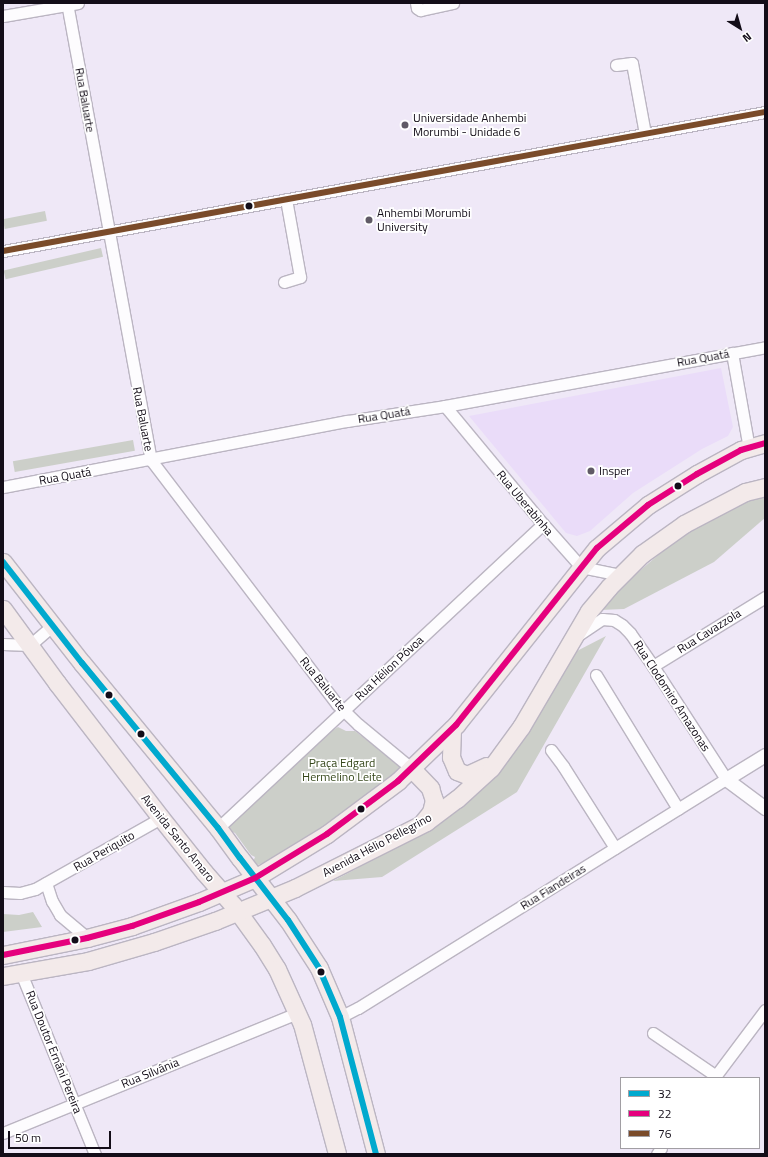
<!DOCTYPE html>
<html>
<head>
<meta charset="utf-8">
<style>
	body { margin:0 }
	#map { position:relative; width:768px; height:1157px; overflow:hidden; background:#efe8f7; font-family:"Titillium Web",sans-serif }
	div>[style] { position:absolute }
	.built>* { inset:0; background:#eadcf9 }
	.green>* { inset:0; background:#cccfc9; transform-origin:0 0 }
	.roads { filter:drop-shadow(1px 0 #bbb5c2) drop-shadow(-1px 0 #bbb5c2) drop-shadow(0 1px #bbb5c2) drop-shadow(0 -1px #bbb5c2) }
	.minor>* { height:11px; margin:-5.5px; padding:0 5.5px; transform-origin:5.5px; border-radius:5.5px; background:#fdfcfe }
	.tertiary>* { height:13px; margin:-6.5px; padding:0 6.5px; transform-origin:6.5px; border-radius:6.5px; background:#fdfcfe }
	.primary>* { height:17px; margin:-8.5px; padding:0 8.5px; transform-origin:8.5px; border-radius:8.5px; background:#f3eaea }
	.bus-1>* { height:6px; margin:-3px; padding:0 3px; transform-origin:3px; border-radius:3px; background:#00a9ce }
	.bus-2>* { height:6px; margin:-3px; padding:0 3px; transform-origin:3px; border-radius:3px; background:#e5007d }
	.bus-3>* { height:6px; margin:-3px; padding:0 3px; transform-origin:3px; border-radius:3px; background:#7a4b2a }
	.dots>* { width:11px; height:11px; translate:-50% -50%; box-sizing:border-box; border:2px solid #fff; border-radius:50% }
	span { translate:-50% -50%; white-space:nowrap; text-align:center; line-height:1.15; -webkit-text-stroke:3.5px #fff; paint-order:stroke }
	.street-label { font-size:12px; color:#130d18 }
	.poi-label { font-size:12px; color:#130d18 }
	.left { translate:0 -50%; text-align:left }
	.park-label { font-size:12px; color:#344619 }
	.frame { position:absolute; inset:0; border:4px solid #130d18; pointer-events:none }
	.legend { position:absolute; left:620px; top:1077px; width:140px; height:72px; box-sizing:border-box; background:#fff; border:1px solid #a19ea3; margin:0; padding:5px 7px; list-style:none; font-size:12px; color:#130d18 }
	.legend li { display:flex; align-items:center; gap:8px; height:20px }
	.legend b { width:20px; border:1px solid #a19ea3 }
	.north { position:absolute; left:720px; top:8px; width:40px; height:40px; -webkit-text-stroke:3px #fff; paint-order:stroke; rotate:143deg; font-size:11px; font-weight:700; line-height:16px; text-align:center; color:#130d18 }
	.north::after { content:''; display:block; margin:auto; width:14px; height:18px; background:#130d18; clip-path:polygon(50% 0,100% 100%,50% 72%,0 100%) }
	.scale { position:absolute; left:8px; top:1131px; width:103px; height:18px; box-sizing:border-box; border:2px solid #130d18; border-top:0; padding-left:5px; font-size:12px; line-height:14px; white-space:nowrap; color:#130d18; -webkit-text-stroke:3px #fff; paint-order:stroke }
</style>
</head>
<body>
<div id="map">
	<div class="built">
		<div style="clip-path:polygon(721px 368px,733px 427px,728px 436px,702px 449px,633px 493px,590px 531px,577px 536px,566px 533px,469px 416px)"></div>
	</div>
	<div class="green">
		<div style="left:45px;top:211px;width:10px;height:43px;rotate:79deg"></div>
		<div style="left:101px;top:248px;width:9px;height:100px;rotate:77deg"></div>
		<div style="left:133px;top:440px;width:11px;height:122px;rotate:80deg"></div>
		<div style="clip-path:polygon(765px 492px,765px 518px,714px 562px,624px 609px,600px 610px,615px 592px,692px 526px)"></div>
		<div style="clip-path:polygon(606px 636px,517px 792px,382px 877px,333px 881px,431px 829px,488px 783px,575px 652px)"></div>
		<div style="clip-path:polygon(338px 727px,346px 731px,355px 731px,401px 766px,384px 783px,305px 840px,267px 861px,258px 865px,253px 862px,255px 857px,251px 855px,235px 833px,228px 830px,231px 815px,251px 804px,330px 732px)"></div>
		<div style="clip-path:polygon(33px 912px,42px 927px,3px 932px,3px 914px,19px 915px)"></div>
	</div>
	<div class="roads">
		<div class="minor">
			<div style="left:67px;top:3px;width:465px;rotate:79.6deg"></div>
			<div style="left:151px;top:460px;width:307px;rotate:52.7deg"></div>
			<div style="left:337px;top:704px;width:30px;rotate:44deg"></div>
			<div style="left:359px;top:725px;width:67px;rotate:39.6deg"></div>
			<div style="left:416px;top:3px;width:5px;rotate:79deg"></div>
			<div style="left:417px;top:8px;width:4px;rotate:34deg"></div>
			<div style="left:420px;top:10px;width:34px;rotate:-12deg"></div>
			<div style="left:3px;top:16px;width:76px;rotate:-9.8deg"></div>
			<div style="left:616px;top:65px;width:16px;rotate:-7deg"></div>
			<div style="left:632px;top:63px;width:72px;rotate:79.6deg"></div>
			<div style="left:3px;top:251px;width:775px;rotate:-10.34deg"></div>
			<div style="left:284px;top:282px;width:17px;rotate:-17deg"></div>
			<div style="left:300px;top:277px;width:79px;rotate:-100.2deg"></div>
			<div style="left:732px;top:353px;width:97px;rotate:79.9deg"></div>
			<div style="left:445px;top:406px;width:153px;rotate:50.3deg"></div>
			<div style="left:543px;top:524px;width:57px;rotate:48.5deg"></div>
			<div style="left:581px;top:567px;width:41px;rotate:11.3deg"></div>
			<div style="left:3px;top:487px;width:350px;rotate:-10.9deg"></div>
			<div style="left:347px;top:421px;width:99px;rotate:-8.7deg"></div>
			<div style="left:445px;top:406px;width:325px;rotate:-10.4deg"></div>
			<div style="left:3px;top:644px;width:27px;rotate:2deg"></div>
			<div style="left:30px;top:645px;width:30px;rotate:-41deg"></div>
			<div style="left:653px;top:666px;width:132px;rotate:-31.6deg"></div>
			<div style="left:596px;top:675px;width:157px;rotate:58.5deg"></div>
			<div style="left:551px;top:750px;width:20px;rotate:53deg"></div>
			<div style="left:563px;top:766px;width:97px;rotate:57.6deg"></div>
			<div style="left:218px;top:828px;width:445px;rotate:-43.1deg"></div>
			<div style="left:46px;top:883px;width:19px;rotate:72deg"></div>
			<div style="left:52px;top:901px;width:16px;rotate:60deg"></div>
			<div style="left:60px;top:915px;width:35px;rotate:40deg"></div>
			<div style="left:3px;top:892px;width:17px;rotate:3deg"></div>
			<div style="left:20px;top:893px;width:16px;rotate:-15deg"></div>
			<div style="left:35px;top:889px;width:145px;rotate:-29.4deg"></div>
			<div style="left:21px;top:973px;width:196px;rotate:67.8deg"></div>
			<div style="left:340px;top:1017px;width:20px;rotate:-27deg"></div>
			<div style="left:358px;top:1008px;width:433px;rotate:-31.9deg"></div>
			<div style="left:726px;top:779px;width:135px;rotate:-122.9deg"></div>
			<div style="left:653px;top:666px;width:40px;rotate:-124.9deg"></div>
			<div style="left:630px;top:633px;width:11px;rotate:-135deg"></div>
			<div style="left:622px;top:625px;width:9px;rotate:-148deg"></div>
			<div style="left:614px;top:620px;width:12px;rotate:-175deg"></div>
			<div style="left:602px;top:619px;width:30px;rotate:146deg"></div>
			<div style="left:653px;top:1033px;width:76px;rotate:34.3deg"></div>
			<div style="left:714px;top:1078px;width:85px;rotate:-53.1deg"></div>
			<div style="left:3px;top:1133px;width:318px;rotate:-22.2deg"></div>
			<div style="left:657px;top:1154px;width:7px;rotate:-56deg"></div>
		</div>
		<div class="tertiary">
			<div style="left:765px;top:755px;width:46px;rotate:148.4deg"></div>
			<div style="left:726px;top:779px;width:49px;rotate:36.6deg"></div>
		</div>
		<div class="primary">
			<div style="left:3px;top:562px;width:128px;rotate:52deg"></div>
			<div style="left:82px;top:663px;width:214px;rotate:50.5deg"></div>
			<div style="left:218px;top:828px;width:37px;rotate:54deg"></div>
			<div style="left:240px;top:858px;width:78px;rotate:52.3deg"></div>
			<div style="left:288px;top:920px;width:57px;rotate:57.1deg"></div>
			<div style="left:319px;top:968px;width:53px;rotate:66.8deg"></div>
			<div style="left:340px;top:1017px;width:142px;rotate:75.3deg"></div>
			<div style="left:3px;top:609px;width:92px;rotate:53.9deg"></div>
			<div style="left:57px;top:683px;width:170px;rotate:52.4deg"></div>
			<div style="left:161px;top:818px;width:69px;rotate:51.5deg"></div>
			<div style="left:204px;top:872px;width:44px;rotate:48.7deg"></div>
			<div style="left:233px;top:905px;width:49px;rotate:54.1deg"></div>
			<div style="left:262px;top:945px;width:28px;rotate:58deg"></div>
			<div style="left:277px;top:969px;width:60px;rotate:65.6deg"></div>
			<div style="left:302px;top:1024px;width:135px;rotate:74.9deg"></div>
			<div style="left:452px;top:729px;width:28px;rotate:92deg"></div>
			<div style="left:451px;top:757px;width:15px;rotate:67deg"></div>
			<div style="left:457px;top:771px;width:11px;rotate:22deg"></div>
			<div style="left:467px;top:775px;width:21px;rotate:-25deg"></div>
			<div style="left:411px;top:768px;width:28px;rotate:46deg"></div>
			<div style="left:430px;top:788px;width:13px;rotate:72deg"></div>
			<div style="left:434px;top:800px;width:12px;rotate:104deg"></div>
			<div style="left:431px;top:812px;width:13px;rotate:129deg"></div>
			<div style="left:3px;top:955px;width:86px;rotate:-11.4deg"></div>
			<div style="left:87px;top:938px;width:47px;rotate:-14.9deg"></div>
			<div style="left:132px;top:926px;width:71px;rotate:-19.7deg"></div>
			<div style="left:199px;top:902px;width:61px;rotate:-23.2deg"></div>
			<div style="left:255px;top:878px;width:84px;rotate:-31.4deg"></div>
			<div style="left:327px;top:834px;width:89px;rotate:-36.7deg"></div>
			<div style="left:398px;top:781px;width:81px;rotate:-44deg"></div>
			<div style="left:456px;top:725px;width:226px;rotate:-51.5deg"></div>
			<div style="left:597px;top:548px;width:67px;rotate:-40.1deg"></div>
			<div style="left:648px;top:505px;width:58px;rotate:-32.3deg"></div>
			<div style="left:697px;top:474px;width:50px;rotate:-28.6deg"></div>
			<div style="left:741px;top:450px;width:25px;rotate:-16deg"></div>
			<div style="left:3px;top:976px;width:86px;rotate:-10deg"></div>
			<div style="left:88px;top:961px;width:69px;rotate:-16.1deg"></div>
			<div style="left:154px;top:942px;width:65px;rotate:-19deg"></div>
			<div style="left:215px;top:921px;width:87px;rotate:-22.4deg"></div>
			<div style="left:295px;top:888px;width:147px;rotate:-26.7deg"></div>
			<div style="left:426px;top:822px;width:39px;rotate:-37deg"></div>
			<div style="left:457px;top:799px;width:46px;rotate:-42.4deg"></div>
			<div style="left:491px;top:768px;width:51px;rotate:-53.8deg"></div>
			<div style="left:521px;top:727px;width:134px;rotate:-59.6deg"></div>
			<div style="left:589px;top:611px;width:31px;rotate:-50deg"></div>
			<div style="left:609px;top:587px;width:47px;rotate:-45deg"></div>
			<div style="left:642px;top:554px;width:52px;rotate:-35.5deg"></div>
			<div style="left:684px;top:524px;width:69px;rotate:-27.7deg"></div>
			<div style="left:745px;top:492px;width:21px;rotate:-14deg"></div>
		</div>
	</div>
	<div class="bus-1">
		<div style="left:3px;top:562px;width:128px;rotate:52deg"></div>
		<div style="left:82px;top:663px;width:214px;rotate:50.5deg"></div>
		<div style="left:218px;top:828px;width:37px;rotate:54deg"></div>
		<div style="left:240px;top:858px;width:78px;rotate:52.3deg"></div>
		<div style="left:288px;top:920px;width:57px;rotate:57.1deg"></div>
		<div style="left:319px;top:968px;width:53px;rotate:66.8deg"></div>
		<div style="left:340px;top:1017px;width:142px;rotate:75.3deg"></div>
	</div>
	<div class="bus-2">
		<div style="left:3px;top:955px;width:86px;rotate:-11.4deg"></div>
		<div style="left:87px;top:938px;width:47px;rotate:-14.9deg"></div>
		<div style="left:132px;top:926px;width:71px;rotate:-19.7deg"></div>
		<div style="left:199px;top:902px;width:61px;rotate:-23.2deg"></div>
		<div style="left:255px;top:878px;width:84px;rotate:-31.4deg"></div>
		<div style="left:327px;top:834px;width:89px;rotate:-36.7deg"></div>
		<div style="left:398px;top:781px;width:81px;rotate:-44deg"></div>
		<div style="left:456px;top:725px;width:226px;rotate:-51.5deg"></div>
		<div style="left:597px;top:548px;width:67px;rotate:-40.1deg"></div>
		<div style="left:648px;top:505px;width:58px;rotate:-32.3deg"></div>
		<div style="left:697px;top:474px;width:50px;rotate:-28.6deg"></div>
		<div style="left:741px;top:450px;width:25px;rotate:-16deg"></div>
	</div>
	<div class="bus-3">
		<div style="left:3px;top:251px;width:775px;rotate:-10.34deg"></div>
	</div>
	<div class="dots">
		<div style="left:405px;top:125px;background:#605a66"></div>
		<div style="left:249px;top:206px;background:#130d18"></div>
		<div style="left:369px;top:220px;background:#605a66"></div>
		<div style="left:591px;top:471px;background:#605a66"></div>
		<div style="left:678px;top:486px;background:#130d18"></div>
		<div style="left:109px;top:695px;background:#130d18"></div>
		<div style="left:141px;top:734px;background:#130d18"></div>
		<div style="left:361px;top:809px;background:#130d18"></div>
		<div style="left:75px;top:940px;background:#130d18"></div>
		<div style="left:321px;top:972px;background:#130d18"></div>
	</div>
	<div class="street-label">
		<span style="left:85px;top:100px;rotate:80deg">Rua Baluarte</span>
		<span style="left:703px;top:358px;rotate:-10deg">Rua Quatá</span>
		<span style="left:384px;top:415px;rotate:-9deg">Rua Quatá</span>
		<span style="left:143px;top:419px;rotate:79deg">Rua Baluarte</span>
		<span style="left:65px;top:476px;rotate:-10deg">Rua Quatá</span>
		<span style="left:525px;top:503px;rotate:50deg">Rua Uberabinha</span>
		<span style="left:709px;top:631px;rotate:-32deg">Rua Cavazzola</span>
		<span style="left:389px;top:668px;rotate:-43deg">Rua Hélion Póvoa</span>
		<span style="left:323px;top:684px;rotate:51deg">Rua Baluarte</span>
		<span style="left:672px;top:696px;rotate:57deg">Rua Clodomiro Amazonas</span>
		<span style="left:178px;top:838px;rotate:51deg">Avenida Santo Amaro</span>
		<span style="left:377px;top:845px;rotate:-28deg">Avenida Hélio Pellegrino</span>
		<span style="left:104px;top:851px;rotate:-30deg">Rua Periquito</span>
		<span style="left:553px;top:887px;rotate:-32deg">Rua Fiandeiras</span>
		<span style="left:54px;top:1052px;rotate:68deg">Rua Doutor Ernâni Pereira</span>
		<span style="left:150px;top:1073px;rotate:-22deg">Rua Silvânia</span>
	</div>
	<div class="poi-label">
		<span class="left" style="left:413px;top:125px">Universidade Anhembi<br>Morumbi - Unidade 6</span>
		<span class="left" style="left:377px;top:220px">Anhembi Morumbi<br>University</span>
		<span class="left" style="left:599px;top:471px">Insper</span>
	</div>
	<div class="park-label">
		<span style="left:342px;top:770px">Praça Edgard<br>Hermelino Leite</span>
	</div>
	<div class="frame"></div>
	<ul class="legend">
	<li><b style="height:5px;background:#00a9ce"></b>32</li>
	<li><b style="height:5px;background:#e5007d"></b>22</li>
	<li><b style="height:5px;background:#7a4b2a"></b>76</li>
	</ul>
	<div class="north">N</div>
	<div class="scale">50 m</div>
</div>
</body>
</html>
